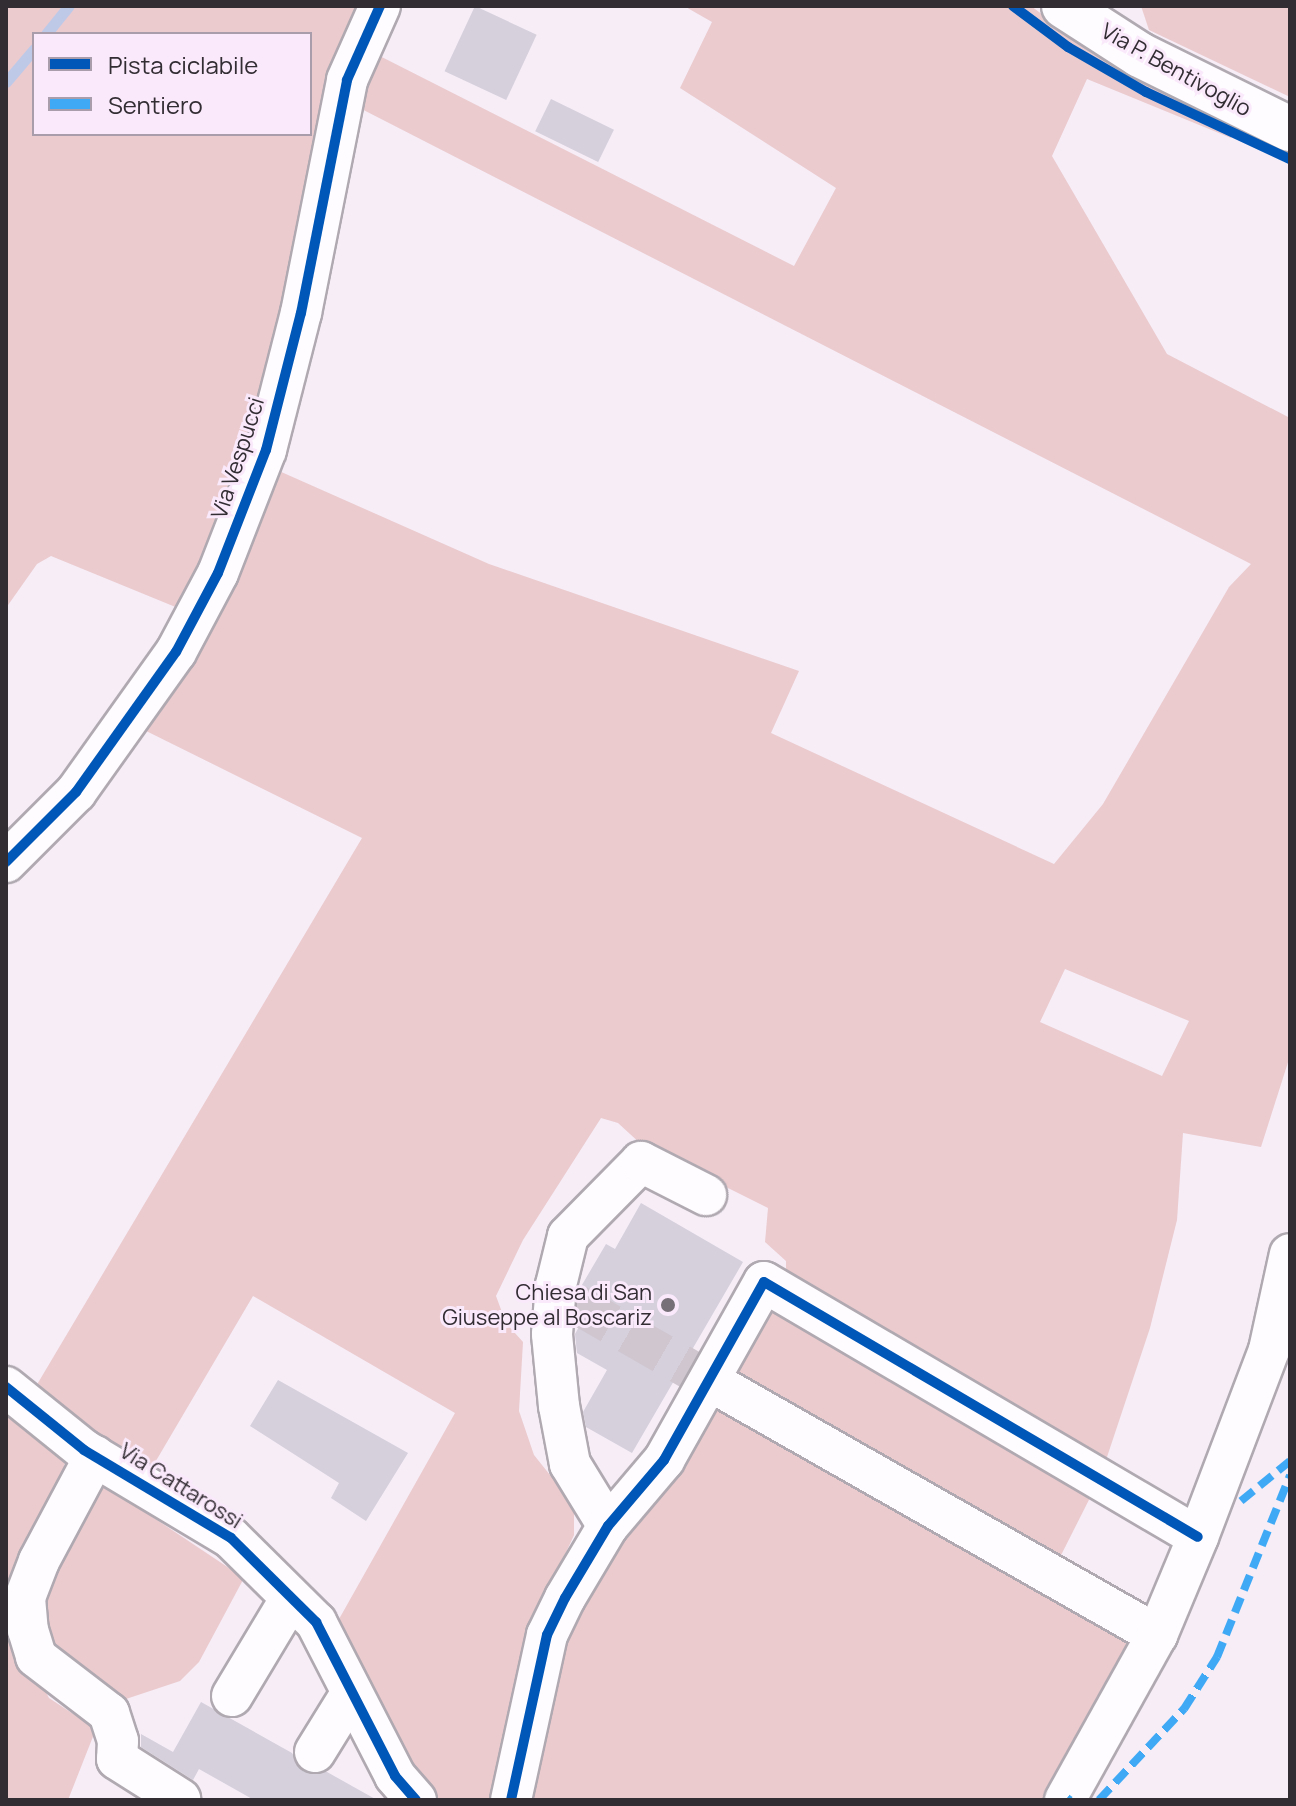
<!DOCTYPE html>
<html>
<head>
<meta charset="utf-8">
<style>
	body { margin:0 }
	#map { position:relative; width:1296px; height:1806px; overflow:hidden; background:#f6edf7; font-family:Manrope,sans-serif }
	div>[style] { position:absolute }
	.green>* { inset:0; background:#ebcbce }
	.stream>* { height:11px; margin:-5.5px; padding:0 5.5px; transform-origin:5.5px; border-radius:5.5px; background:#bec9e8 }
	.building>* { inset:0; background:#d5d0dc; transform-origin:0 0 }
	.minor-tunnel>* { height:40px; margin-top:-20px; transform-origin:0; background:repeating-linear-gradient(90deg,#cfc6d0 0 40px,transparent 0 60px) }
	.roads { filter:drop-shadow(2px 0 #b0a9b1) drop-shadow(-2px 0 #b0a9b1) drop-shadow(0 2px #b0a9b1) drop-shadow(0 -2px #b0a9b1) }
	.minor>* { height:40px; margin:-20px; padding:0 20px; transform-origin:20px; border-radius:20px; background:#fefcfe }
	.tertiary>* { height:44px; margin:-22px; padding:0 22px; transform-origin:22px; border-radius:22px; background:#fefcfe }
	.quiet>* { height:8px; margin-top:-4px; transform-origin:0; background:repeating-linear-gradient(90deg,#3fa9f5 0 16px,transparent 0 24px) }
	.cycleway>* { height:10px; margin:-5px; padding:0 5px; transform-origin:5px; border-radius:5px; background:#0057b8 }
	.dots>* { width:22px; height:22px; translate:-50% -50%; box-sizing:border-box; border:4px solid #fae9fb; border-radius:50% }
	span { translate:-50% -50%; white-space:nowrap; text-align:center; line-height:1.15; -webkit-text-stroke:6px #fae9fb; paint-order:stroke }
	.street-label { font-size:22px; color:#322c33 }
	.poi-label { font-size:22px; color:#322c33 }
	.right { translate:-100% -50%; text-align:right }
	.frame { position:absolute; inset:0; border:8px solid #322c33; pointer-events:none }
	.legend { position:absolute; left:32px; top:32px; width:280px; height:104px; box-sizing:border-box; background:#fae9fb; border:2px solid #aa9dab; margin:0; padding:10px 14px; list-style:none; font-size:24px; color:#322c33 }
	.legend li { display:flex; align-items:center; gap:16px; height:40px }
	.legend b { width:40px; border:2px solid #aa9dab }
</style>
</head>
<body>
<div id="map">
	<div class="green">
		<div style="clip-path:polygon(evenodd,6px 6px,380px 6px,362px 47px,794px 266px,836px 188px,680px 88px,712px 22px,684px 6px,1031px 6px,1076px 40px,1235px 125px,1231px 138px,1087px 79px,1052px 156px,1167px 354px,1290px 418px,1290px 1056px,1261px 1147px,1183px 1133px,1177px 1220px,1150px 1328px,1100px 1478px,1050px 1577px,1157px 1635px,1065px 1800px,511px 1800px,547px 1635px,786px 1286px,786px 1261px,765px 1242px,768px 1208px,642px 1145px,618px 1123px,601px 1118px,523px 1240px,496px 1296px,506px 1323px,523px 1342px,519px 1411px,534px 1455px,574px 1505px,574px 1535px,525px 1642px,495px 1800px,416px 1800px,334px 1628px,455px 1413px,253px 1296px,150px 1471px,26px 1403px,362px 838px,126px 721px,195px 615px,51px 556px,37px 564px,6px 608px,6px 6px,34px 34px,310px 34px,310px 134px,34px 134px,34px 34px,6px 6px,344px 100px,1251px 564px,1229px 587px,1103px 804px,1054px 864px,771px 733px,799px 671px,489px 564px,261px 463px,344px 100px,6px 6px,1065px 969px,1189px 1021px,1162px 1076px,1040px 1022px,1065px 969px)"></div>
		<div style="clip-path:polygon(1141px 6px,1290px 6px,1290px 97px,1149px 30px)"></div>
		<div style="clip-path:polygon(6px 1414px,65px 1462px,29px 1660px,49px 1698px,96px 1729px,68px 1800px,6px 1800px)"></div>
		<div style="clip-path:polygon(103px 1484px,244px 1578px,199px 1662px,180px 1681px,117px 1702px,42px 1653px,46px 1584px)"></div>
	</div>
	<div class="stream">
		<div style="left:46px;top:34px;width:36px;rotate:-51deg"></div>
		<div style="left:6px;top:82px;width:43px;rotate:-49.7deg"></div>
	</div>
	<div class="building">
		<div style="left:475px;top:6px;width:68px;height:72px;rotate:25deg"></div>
		<div style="left:551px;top:99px;width:70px;height:36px;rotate:26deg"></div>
		<div style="clip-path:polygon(641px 1203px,743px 1262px,632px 1453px,586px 1427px,583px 1412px,607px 1370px,577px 1353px,575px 1334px,590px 1307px,578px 1300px,579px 1290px,606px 1244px,615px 1249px)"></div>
		<div style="clip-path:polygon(278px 1380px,408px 1453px,366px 1521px,331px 1498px,339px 1483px,250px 1426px)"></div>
		<div style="clip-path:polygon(201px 1702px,292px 1753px,304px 1772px,327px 1772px,377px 1800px,254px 1800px,199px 1769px,193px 1780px,141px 1747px,141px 1734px,173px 1752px)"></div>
	</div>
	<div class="minor-tunnel">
		<div style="left:576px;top:1304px;width:171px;rotate:29.9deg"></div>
	</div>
	<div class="roads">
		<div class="minor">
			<div style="left:6px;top:862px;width:99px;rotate:-45deg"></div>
			<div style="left:76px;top:792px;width:172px;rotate:-54.5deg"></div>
			<div style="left:176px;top:652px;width:89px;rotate:-62deg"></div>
			<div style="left:218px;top:573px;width:132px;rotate:-68.7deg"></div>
			<div style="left:266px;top:450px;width:141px;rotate:-75.7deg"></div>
			<div style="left:301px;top:313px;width:237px;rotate:-78.8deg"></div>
			<div style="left:347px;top:80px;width:81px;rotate:-66deg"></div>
			<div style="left:6px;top:1387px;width:100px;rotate:38.9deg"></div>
			<div style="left:84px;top:1450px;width:171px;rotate:30.9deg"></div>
			<div style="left:231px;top:1538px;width:120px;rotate:44.7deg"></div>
			<div style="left:316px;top:1622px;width:173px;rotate:62.8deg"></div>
			<div style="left:395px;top:1776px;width:32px;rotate:49deg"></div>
			<div style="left:724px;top:1389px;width:498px;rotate:29.6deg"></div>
			<div style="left:95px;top:1456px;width:119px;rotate:118.1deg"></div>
			<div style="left:39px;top:1561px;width:40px;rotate:111deg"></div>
			<div style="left:25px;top:1598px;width:32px;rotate:85deg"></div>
			<div style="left:28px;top:1630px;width:28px;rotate:73deg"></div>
			<div style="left:36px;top:1657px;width:92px;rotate:37.5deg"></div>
			<div style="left:109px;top:1713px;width:29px;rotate:72deg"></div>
			<div style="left:118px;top:1741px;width:18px;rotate:93deg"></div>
			<div style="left:117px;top:1759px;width:75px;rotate:32.4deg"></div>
			<div style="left:608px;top:1526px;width:73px;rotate:-121.5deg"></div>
			<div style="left:570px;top:1464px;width:59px;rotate:-100.7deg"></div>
			<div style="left:559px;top:1406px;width:72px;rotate:-95.6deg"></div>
			<div style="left:552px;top:1334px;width:49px;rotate:-85.3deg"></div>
			<div style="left:556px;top:1285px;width:50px;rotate:-76.2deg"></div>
			<div style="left:568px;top:1236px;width:104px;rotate:-45.4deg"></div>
			<div style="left:641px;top:1162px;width:73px;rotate:26.9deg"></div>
			<div style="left:232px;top:1696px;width:114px;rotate:-59deg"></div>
			<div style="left:315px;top:1752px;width:70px;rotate:-58.3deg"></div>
			<div style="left:511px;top:1800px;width:169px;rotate:-77.7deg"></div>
			<div style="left:547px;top:1635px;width:41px;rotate:-64.1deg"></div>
			<div style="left:565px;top:1598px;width:84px;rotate:-59.2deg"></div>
			<div style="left:608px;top:1526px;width:87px;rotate:-49.7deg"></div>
			<div style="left:664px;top:1460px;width:204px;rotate:-60.7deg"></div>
			<div style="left:764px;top:1282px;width:503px;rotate:30.44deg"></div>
			<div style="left:1065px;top:1800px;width:189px;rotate:-60.9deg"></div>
			<div style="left:1157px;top:1635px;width:106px;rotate:-67.3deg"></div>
			<div style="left:1198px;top:1537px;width:200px;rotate:-69.2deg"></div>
			<div style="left:1269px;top:1350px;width:98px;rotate:-77.7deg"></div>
		</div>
		<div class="tertiary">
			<div style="left:1064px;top:6px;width:90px;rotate:32.8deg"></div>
			<div style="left:1140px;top:55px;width:167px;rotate:26.3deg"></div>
		</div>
	</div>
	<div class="quiet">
		<div style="left:1241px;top:1501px;width:63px;rotate:-39.2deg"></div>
		<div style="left:1067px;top:1798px;width:4px;rotate:34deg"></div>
		<div style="left:1099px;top:1800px;width:125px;rotate:-47deg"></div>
		<div style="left:1184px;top:1709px;width:62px;rotate:-57.6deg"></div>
		<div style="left:1217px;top:1657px;width:196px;rotate:-68.1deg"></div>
	</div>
	<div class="cycleway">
		<div style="left:1013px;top:6px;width:69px;rotate:36.7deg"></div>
		<div style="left:1068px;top:47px;width:90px;rotate:30deg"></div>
		<div style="left:1146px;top:92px;width:159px;rotate:25deg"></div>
		<div style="left:6px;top:862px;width:99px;rotate:-45deg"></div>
		<div style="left:76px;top:792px;width:172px;rotate:-54.5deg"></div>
		<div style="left:176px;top:652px;width:89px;rotate:-62deg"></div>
		<div style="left:218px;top:573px;width:132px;rotate:-68.7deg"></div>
		<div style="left:266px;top:450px;width:141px;rotate:-75.7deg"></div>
		<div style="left:301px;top:313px;width:237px;rotate:-78.8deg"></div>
		<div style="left:347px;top:80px;width:81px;rotate:-66deg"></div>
		<div style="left:6px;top:1387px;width:100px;rotate:38.9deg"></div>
		<div style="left:84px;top:1450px;width:171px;rotate:30.9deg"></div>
		<div style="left:231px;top:1538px;width:120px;rotate:44.7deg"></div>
		<div style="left:316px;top:1622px;width:173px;rotate:62.8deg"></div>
		<div style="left:395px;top:1776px;width:32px;rotate:49deg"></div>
		<div style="left:511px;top:1800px;width:169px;rotate:-77.7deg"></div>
		<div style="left:547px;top:1635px;width:41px;rotate:-64.1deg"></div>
		<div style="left:565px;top:1598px;width:84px;rotate:-59.2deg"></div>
		<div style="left:608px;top:1526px;width:87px;rotate:-49.7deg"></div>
		<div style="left:664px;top:1460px;width:204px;rotate:-60.7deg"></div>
		<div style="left:764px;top:1282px;width:503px;rotate:30.44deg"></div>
	</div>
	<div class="dots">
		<div style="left:668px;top:1305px;background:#777078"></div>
	</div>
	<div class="street-label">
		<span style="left:1176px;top:70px;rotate:29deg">Via P. Bentivoglio</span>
		<span style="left:238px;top:458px;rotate:-72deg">Via Vespucci</span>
		<span style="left:181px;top:1486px;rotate:32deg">Via Cattarossi</span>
	</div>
	<div class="poi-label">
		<span class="right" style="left:652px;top:1305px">Chiesa di San<br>Giuseppe al Boscariz</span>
	</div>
	<div class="frame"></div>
	<ul class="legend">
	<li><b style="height:10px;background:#0057b8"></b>Pista ciclabile</li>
	<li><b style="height:10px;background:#3fa9f5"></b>Sentiero</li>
	</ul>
</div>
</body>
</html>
